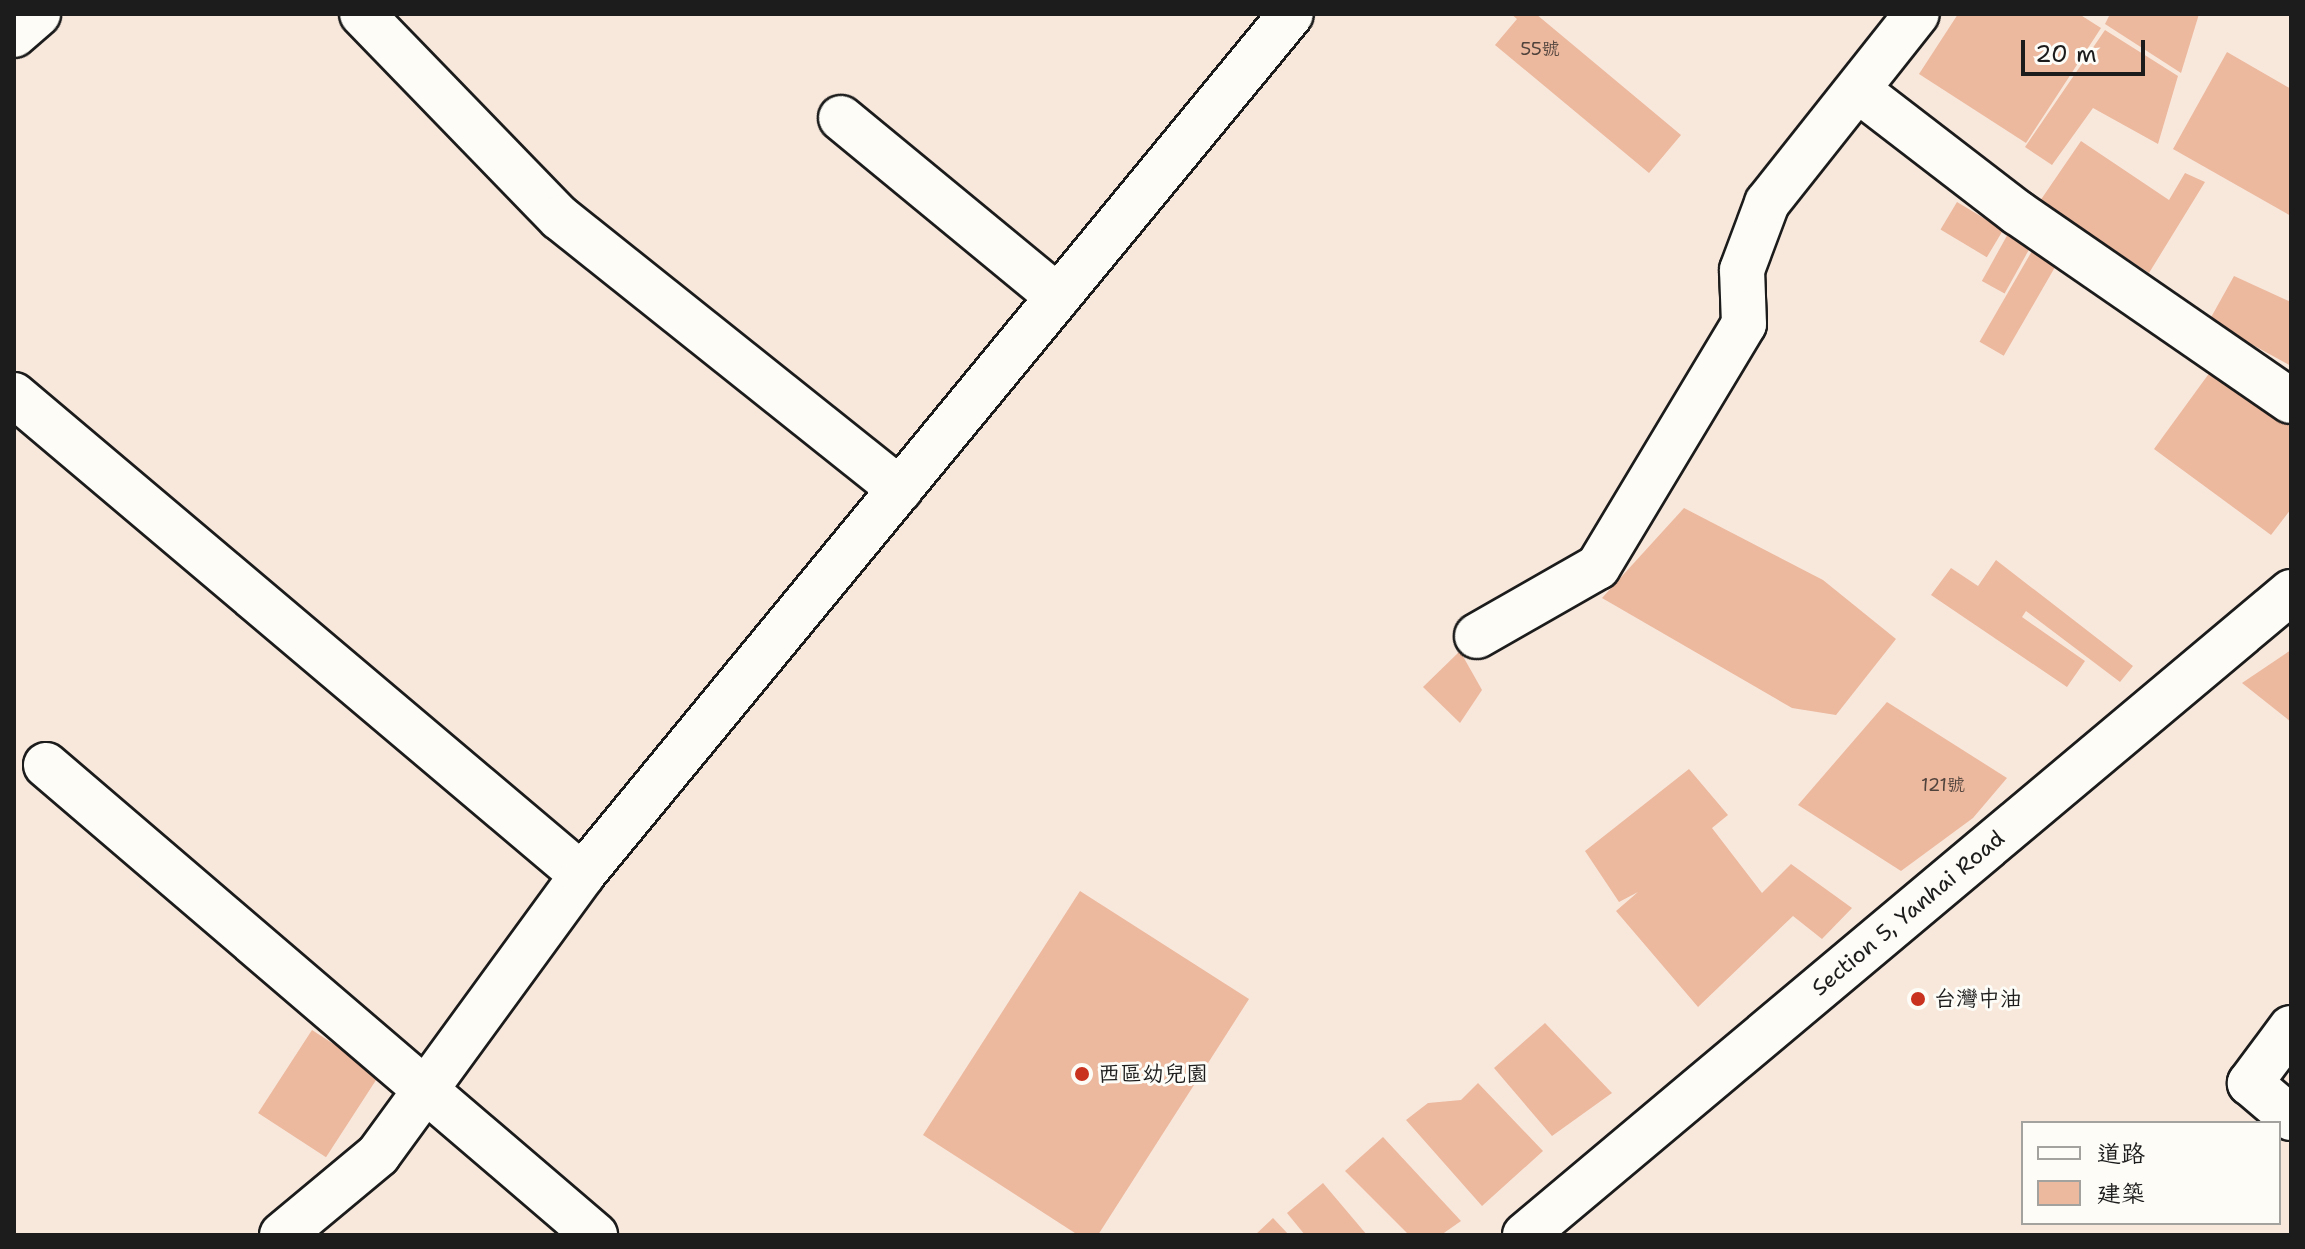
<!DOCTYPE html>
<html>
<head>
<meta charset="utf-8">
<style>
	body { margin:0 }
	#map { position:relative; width:2305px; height:1249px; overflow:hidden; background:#f8e8dc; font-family:"Shantell Sans","LXGW WenKai TC",sans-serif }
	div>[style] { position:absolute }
	.building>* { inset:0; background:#ecb89e; transform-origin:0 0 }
	.roads { filter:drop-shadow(2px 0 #1c1c1c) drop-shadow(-2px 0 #1c1c1c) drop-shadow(0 2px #1c1c1c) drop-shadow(0 -2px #1c1c1c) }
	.minor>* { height:44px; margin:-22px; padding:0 22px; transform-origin:22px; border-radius:22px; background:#fdfcf7 }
	.dots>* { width:22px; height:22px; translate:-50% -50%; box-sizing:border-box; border:4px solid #fdfcf7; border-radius:50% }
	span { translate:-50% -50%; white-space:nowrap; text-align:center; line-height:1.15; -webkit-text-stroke:6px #fdfcf7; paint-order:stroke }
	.number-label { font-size:18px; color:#50433c }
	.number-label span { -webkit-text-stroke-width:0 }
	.street-label { font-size:22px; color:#1c1c1c }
	.poi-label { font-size:22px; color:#1c1c1c }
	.left { translate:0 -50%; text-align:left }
	.frame { position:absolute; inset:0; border:16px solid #1c1c1c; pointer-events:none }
	.legend { position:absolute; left:2021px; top:1121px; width:260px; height:104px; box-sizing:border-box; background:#fdfcf7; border:2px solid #a3a29f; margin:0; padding:10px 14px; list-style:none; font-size:24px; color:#1c1c1c }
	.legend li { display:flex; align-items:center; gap:16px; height:40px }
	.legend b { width:40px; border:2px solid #a3a29f }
	.scale { position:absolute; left:2021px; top:40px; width:124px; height:36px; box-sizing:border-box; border:4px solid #1c1c1c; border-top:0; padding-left:10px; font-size:24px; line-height:28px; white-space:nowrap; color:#1c1c1c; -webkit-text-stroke:6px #fdfcf7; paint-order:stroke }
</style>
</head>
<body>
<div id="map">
	<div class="building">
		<div style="clip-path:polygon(1511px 14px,1536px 14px,1681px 135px,1649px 173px,1495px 45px,1517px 19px)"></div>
		<div style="clip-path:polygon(1958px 14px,2079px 14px,2101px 28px,2026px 143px,1919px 74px)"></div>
		<div style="clip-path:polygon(2110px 14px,2199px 14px,2181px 73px,2105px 24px)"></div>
		<div style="clip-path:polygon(2105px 30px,2178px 76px,2158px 144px,2093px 108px,2052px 165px,2025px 147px)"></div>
		<div style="clip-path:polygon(2227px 52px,2291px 89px,2291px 216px,2173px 149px)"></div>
		<div style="clip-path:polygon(2081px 141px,2169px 200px,2185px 173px,2205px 182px,2149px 273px,2040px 201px)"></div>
		<div style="left:1957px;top:202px;width:54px;height:32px;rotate:31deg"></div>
		<div style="left:2009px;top:232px;width:26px;height:56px;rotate:29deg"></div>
		<div style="left:2036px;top:244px;width:28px;height:113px;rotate:30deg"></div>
		<div style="clip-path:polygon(2234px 276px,2291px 302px,2291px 366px,2209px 321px)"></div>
		<div style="clip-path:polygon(2221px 357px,2291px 408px,2291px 509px,2271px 535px,2154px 449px)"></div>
		<div style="clip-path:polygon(1684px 508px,1823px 580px,1896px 639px,1836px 715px,1792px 708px,1602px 598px)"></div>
		<div style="clip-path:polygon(1996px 560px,2133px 666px,2120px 682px,2026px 611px,2022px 617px,2085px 661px,2067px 687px,1931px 595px,1951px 568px,1978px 586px)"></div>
		<div style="clip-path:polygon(2291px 650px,2291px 722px,2242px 683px)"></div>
		<div style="clip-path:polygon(1460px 651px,1482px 690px,1460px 723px,1423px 687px)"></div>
		<div style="clip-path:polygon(1887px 702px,2007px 778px,1973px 818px,1901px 871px,1798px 805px)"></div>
		<div style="clip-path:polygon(1689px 769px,1728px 815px,1712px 828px,1762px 893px,1791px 864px,1852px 908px,1822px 939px,1793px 916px,1698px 1007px,1616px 911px,1638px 892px,1619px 902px,1585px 851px)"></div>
		<div style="clip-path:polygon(1080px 891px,1249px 999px,1098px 1235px,1078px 1235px,923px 1135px)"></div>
		<div style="clip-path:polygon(1545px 1023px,1612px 1093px,1552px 1136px,1494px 1068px)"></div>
		<div style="left:312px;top:1030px;width:81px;height:99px;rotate:33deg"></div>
		<div style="clip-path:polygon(1478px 1083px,1543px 1151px,1482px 1206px,1406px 1120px,1428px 1103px,1461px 1100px)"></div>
		<div style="clip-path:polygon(1383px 1137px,1461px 1221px,1441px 1235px,1409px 1235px,1345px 1171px)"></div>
		<div style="clip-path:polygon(1323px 1183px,1367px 1235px,1305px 1235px,1287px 1213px)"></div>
		<div style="clip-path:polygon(1273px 1218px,1289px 1235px,1255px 1235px)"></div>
	</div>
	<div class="roads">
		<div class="minor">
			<div style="left:362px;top:14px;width:284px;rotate:45.9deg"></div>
			<div style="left:560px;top:218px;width:435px;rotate:38.6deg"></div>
			<div style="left:14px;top:35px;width:32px;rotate:-41deg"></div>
			<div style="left:1858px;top:90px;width:202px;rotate:37.6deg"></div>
			<div style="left:2018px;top:213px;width:331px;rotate:34.6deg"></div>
			<div style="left:841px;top:118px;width:281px;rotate:39.5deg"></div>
			<div style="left:14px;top:395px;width:744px;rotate:40.2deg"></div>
			<div style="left:1477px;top:636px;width:139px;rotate:-29.7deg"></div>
			<div style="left:1598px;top:567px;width:283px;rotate:-59deg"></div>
			<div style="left:1744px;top:324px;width:54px;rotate:-92.1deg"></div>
			<div style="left:1742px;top:270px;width:72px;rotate:-69.5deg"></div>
			<div style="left:1767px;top:203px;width:241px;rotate:-51.6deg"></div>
			<div style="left:46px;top:765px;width:723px;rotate:40.57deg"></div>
			<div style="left:2291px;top:1028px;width:69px;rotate:126.7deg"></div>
			<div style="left:2250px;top:1083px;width:54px;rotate:40.5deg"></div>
			<div style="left:282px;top:1235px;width:125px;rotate:-39.8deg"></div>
			<div style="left:378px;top:1155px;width:346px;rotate:-53.9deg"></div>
			<div style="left:582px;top:875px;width:1115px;rotate:-50.53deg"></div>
			<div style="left:1525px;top:1235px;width:1000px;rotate:-40.01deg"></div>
		</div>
	</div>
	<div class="dots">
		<div style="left:1918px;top:999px;background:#c8321e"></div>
		<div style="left:1082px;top:1074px;background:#c8321e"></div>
	</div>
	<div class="number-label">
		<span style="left:1540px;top:49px">55號</span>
		<span style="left:1943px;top:785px">121號</span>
	</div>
	<div class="street-label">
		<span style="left:1908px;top:913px;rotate:-40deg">Section 5, Yanhai Road</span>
	</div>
	<div class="poi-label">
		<span class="left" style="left:1934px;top:999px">台灣中油</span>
		<span class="left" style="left:1098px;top:1074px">西區幼兒園</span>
	</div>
	<div class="frame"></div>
	<ul class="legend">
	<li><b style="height:10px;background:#fdfcf7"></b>道路</li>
	<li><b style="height:22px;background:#ecb89e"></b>建築</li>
	</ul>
	<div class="scale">20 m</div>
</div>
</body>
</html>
